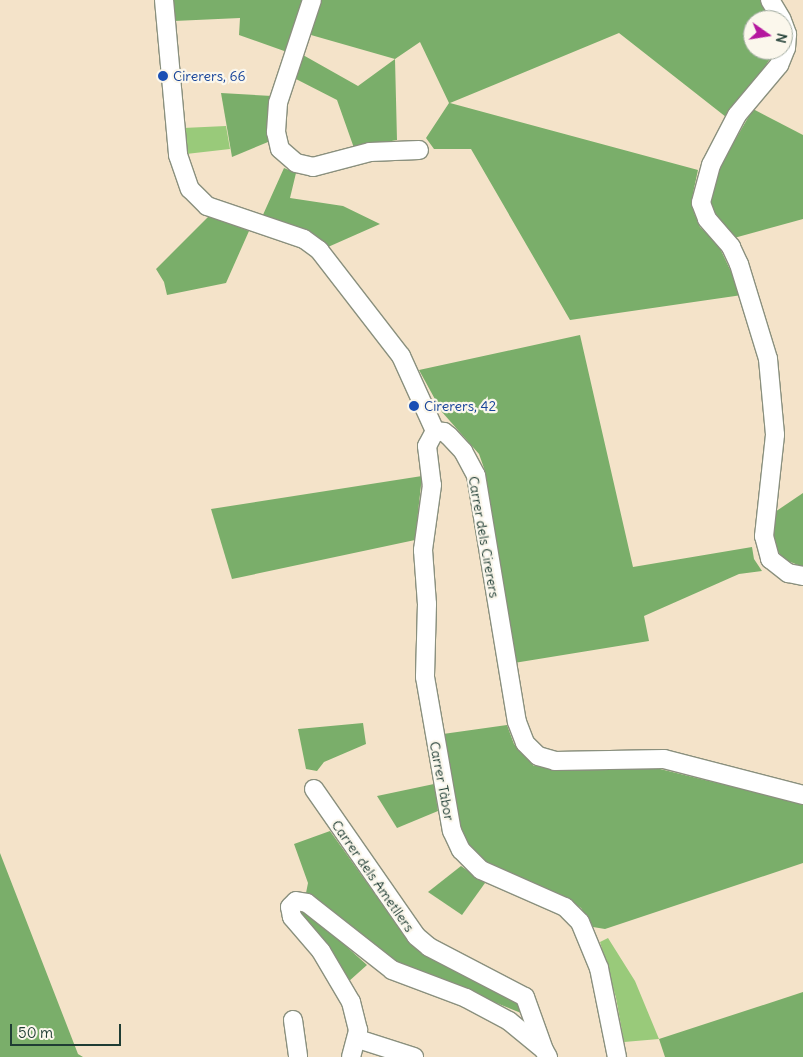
<!DOCTYPE html>
<html>
<head>
<meta charset="utf-8">
<style>
	body { margin:0 }
	#map { position:relative; width:803px; height:1057px; overflow:hidden; background:#f4e3c9; font-family:Delius,sans-serif }
	div>[style] { position:absolute }
	.green>* { inset:0; background:#99ca7a }
	.forest>* { inset:0; background:#7aae6a }
	.roads { filter:drop-shadow(1px 0 #8a907e) drop-shadow(-1px 0 #8a907e) drop-shadow(0 1px #8a907e) drop-shadow(0 -1px #8a907e) }
	.minor>* { height:18px; margin:-9px; padding:0 9px; transform-origin:9px; border-radius:9px; background:#fff }
	.dots>* { width:14px; height:14px; translate:-50% -50%; box-sizing:border-box; border:2px solid #fbf7ec; border-radius:50% }
	span { translate:-50% -50%; white-space:nowrap; text-align:center; line-height:1.15; -webkit-text-stroke:4.5px #fbf7ec; paint-order:stroke }
	.transit-label { font-size:14px; color:#164399 }
	.left { translate:0 -50%; text-align:left }
	.street-label { font-size:14px; color:#1f3d34 }
	.north { position:absolute; left:743px; top:10px; width:50px; height:50px; box-sizing:border-box; background:#fbf7ec; border:1px solid #a3ada2; border-radius:50%; rotate:103deg; font-size:14px; font-weight:700; line-height:20px; text-align:center; color:#1f3d34 }
	.north::after { content:''; display:block; margin:auto; width:18px; height:22px; background:#b5179e; clip-path:polygon(50% 0,100% 100%,50% 72%,0 100%) }
	.scale { position:absolute; left:10px; top:1024px; width:111px; height:22px; box-sizing:border-box; border:2px solid #1f3d34; border-top:0; padding-left:6px; font-size:15px; line-height:18px; white-space:nowrap; color:#1f3d34; -webkit-text-stroke:4px #fbf7ec; paint-order:stroke }
</style>
</head>
<body>
<div id="map">
	<div class="green">
		<div style="clip-path:polygon(226px 126px,230px 149px,186px 154px,183px 128px)"></div>
		<div style="clip-path:polygon(608px 938px,635px 981px,659px 1039px,624px 1042px,616px 998px,600px 942px)"></div>
	</div>
	<div class="forest">
		<div style="clip-path:polygon(173px 0,301px 0,301px 7px,287px 52px,239px 35px,240px 18px,174px 21px)"></div>
		<div style="clip-path:polygon(319px 0,761px 0,772px 20px,753px 20px,753px 50px,775px 50px,762px 72px,726px 117px,619px 33px,450px 103px,698px 170px,692px 198px,694px 213px,700px 227px,718px 244px,742px 295px,570px 320px,471px 149px,434px 149px,426px 138px,449px 103px,420px 42px,395px 59px,397px 140px,354px 148px,337px 100px,294px 78px,303px 55px,358px 86px,395px 59px,311px 35px)"></div>
		<div style="clip-path:polygon(221px 93px,272px 96px,268px 142px,232px 157px)"></div>
		<div style="clip-path:polygon(753px 109px,803px 135px,803px 219px,734px 238px,709px 205px,712px 180px)"></div>
		<div style="clip-path:polygon(284px 168px,296px 173px,290px 198px,343px 206px,380px 224px,328px 247px,305px 230px,262px 217px)"></div>
		<div style="clip-path:polygon(209px 216px,249px 231px,226px 283px,167px 295px,164px 282px,156px 269px)"></div>
		<div style="clip-path:polygon(580px 335px,633px 567px,752px 547px,754px 559px,762px 571px,739px 574px,644px 616px,649px 641px,514px 663px,485px 471px,479px 454px,442px 412px,419px 370px)"></div>
		<div style="clip-path:polygon(422px 476px,415px 540px,232px 579px,211px 509px)"></div>
		<div style="clip-path:polygon(803px 493px,803px 567px,783px 559px,775px 546px,772px 525px,772px 514px)"></div>
		<div style="clip-path:polygon(363px 723px,366px 744px,324px 762px,317px 771px,306px 769px,298px 729px)"></div>
		<div style="clip-path:polygon(507px 725px,514px 744px,534px 766px,656px 768px,803px 804px,803px 863px,605px 929px,593px 927px,581px 908px,565px 897px,491px 867px,475px 855px,460px 833px,443px 734px)"></div>
		<div style="clip-path:polygon(434px 784px,438px 811px,397px 828px,377px 796px)"></div>
		<div style="clip-path:polygon(330px 831px,410px 943px,425px 954px,511px 998px,520px 1007px,521px 1013px,388px 959px,306px 893px,308px 883px,294px 844px)"></div>
		<div style="clip-path:polygon(0 853px,78px 1054px,83px 1057px,0 1057px)"></div>
		<div style="clip-path:polygon(461px 866px,485px 883px,462px 915px,428px 892px)"></div>
		<div style="clip-path:polygon(302px 909px,320px 923px,367px 965px,348px 982px,334px 956px,300px 912px)"></div>
		<div style="clip-path:polygon(803px 992px,803px 1057px,665px 1057px,659px 1039px)"></div>
	</div>
	<div class="roads">
		<div class="minor">
			<div style="left:164px;top:0;width:156px;rotate:84.8deg"></div>
			<div style="left:178px;top:155px;width:36px;rotate:71deg"></div>
			<div style="left:190px;top:189px;width:24px;rotate:45deg"></div>
			<div style="left:207px;top:206px;width:102px;rotate:18.8deg"></div>
			<div style="left:304px;top:239px;width:19px;rotate:36deg"></div>
			<div style="left:319px;top:250px;width:134px;rotate:52.3deg"></div>
			<div style="left:401px;top:356px;width:82px;rotate:65.6deg"></div>
			<div style="left:312px;top:0;width:108px;rotate:108.3deg"></div>
			<div style="left:278px;top:103px;width:29px;rotate:94deg"></div>
			<div style="left:276px;top:132px;width:17px;rotate:77deg"></div>
			<div style="left:280px;top:149px;width:21px;rotate:41deg"></div>
			<div style="left:296px;top:163px;width:17px;rotate:13deg"></div>
			<div style="left:313px;top:167px;width:59px;rotate:-14.7deg"></div>
			<div style="left:370px;top:152px;width:49px;rotate:-2.3deg"></div>
			<div style="left:770px;top:0;width:23px;rotate:59deg"></div>
			<div style="left:783px;top:23px;width:12px;rotate:70deg"></div>
			<div style="left:787px;top:34px;width:14px;rotate:94deg"></div>
			<div style="left:786px;top:48px;width:18px;rotate:112deg"></div>
			<div style="left:779px;top:65px;width:65px;rotate:130deg"></div>
			<div style="left:737px;top:115px;width:56px;rotate:117.5deg"></div>
			<div style="left:711px;top:165px;width:39px;rotate:105deg"></div>
			<div style="left:701px;top:203px;width:17px;rotate:69deg"></div>
			<div style="left:707px;top:219px;width:37px;rotate:49deg"></div>
			<div style="left:731px;top:247px;width:19px;rotate:65deg"></div>
			<div style="left:739px;top:264px;width:99px;rotate:73deg"></div>
			<div style="left:768px;top:359px;width:76px;rotate:84.7deg"></div>
			<div style="left:775px;top:435px;width:102px;rotate:96.2deg"></div>
			<div style="left:764px;top:536px;width:24px;rotate:75deg"></div>
			<div style="left:770px;top:559px;width:23px;rotate:38deg"></div>
			<div style="left:788px;top:573px;width:15px;rotate:11deg"></div>
			<div style="left:435px;top:431px;width:17px;rotate:118deg"></div>
			<div style="left:427px;top:446px;width:39px;rotate:83deg"></div>
			<div style="left:432px;top:485px;width:66px;rotate:97.9deg"></div>
			<div style="left:423px;top:550px;width:54px;rotate:85.8deg"></div>
			<div style="left:427px;top:604px;width:73px;rotate:91.6deg"></div>
			<div style="left:425px;top:677px;width:156px;rotate:80.1deg"></div>
			<div style="left:452px;top:831px;width:21px;rotate:65deg"></div>
			<div style="left:461px;top:850px;width:28px;rotate:45deg"></div>
			<div style="left:481px;top:870px;width:92px;rotate:23.8deg"></div>
			<div style="left:565px;top:907px;width:21px;rotate:45deg"></div>
			<div style="left:580px;top:922px;width:50px;rotate:67.6deg"></div>
			<div style="left:599px;top:968px;width:91px;rotate:78.6deg"></div>
			<div style="left:435px;top:431px;width:9px;rotate:6deg"></div>
			<div style="left:444px;top:432px;width:6px;rotate:39deg"></div>
			<div style="left:449px;top:436px;width:21px;rotate:47deg"></div>
			<div style="left:463px;top:451px;width:27px;rotate:62deg"></div>
			<div style="left:476px;top:475px;width:250px;rotate:80.6deg"></div>
			<div style="left:517px;top:722px;width:22px;rotate:69deg"></div>
			<div style="left:525px;top:743px;width:18px;rotate:45deg"></div>
			<div style="left:538px;top:756px;width:18px;rotate:16deg"></div>
			<div style="left:555px;top:761px;width:109px;rotate:-1.1deg"></div>
			<div style="left:664px;top:759px;width:144px;rotate:14.5deg"></div>
			<div style="left:314px;top:789px;width:179px;rotate:55.2deg"></div>
			<div style="left:416px;top:936px;width:17px;rotate:40deg"></div>
			<div style="left:429px;top:947px;width:108px;rotate:27.5deg"></div>
			<div style="left:525px;top:997px;width:56px;rotate:70.3deg"></div>
			<div style="left:293px;top:1020px;width:37px;rotate:82deg"></div>
			<div style="left:358px;top:1039px;width:59px;rotate:17.8deg"></div>
			<div style="left:351px;top:1057px;width:28px;rotate:-75deg"></div>
			<div style="left:358px;top:1030px;width:29px;rotate:-104deg"></div>
			<div style="left:351px;top:1002px;width:59px;rotate:-120.5deg"></div>
			<div style="left:321px;top:951px;width:45px;rotate:-130.5deg"></div>
			<div style="left:292px;top:917px;width:10px;rotate:-101deg"></div>
			<div style="left:290px;top:907px;width:8px;rotate:-45deg"></div>
			<div style="left:296px;top:901px;width:11px;rotate:10deg"></div>
			<div style="left:307px;top:903px;width:108px;rotate:38.2deg"></div>
			<div style="left:392px;top:970px;width:79px;rotate:20.7deg"></div>
			<div style="left:466px;top:998px;width:49px;rotate:28.1deg"></div>
			<div style="left:509px;top:1021px;width:45px;rotate:39.6deg"></div>
			<div style="left:544px;top:1050px;width:8px;rotate:60deg"></div>
		</div>
	</div>
	<div class="dots">
		<div style="left:163px;top:76px;background:#1a4fb4"></div>
		<div style="left:414px;top:406px;background:#1a4fb4"></div>
	</div>
	<div class="transit-label">
		<span class="left" style="left:173px;top:76px">Cirerers, 66</span>
		<span class="left" style="left:424px;top:406px">Cirerers, 42</span>
	</div>
	<div class="street-label">
		<span style="left:484px;top:537px;rotate:80deg">Carrer dels Cirerers</span>
		<span style="left:442px;top:781px;rotate:79deg">Carrer Tàbor</span>
		<span style="left:373px;top:876px;rotate:55deg">Carrer dels Ametllers</span>
	</div>
	<div class="north">N</div>
	<div class="scale">50 m</div>
</div>
</body>
</html>
